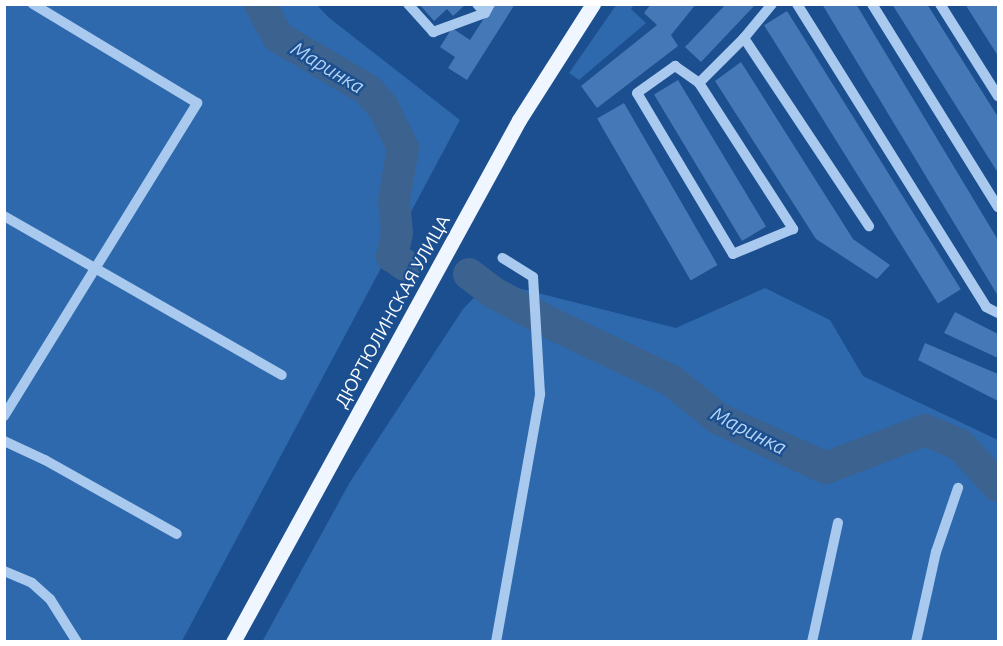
<!DOCTYPE html>
<html>
<head>
<meta charset="utf-8">
<style>
	body { margin:0 }
	#map { position:relative; width:1003px; height:646px; overflow:hidden; background:#1b4f8f; font-family:Ubuntu,sans-serif }
	div>[style] { position:absolute }
	.green>* { inset:0; background:#2e69ad }
	.river>* { height:32px; margin:-16px; padding:0 16px; transform-origin:16px; border-radius:16px; background:#3c6290 }
	.building>* { inset:0; background:#4478b7; transform-origin:0 0 }
	.minor>* { height:10px; margin:-5px; padding:0 5px; transform-origin:5px; border-radius:5px; background:#a9c9ee }
	.major>* { height:15px; margin:-7.5px; padding:0 7.5px; transform-origin:7.5px; border-radius:7.5px; background:#f0f6ff }
	span { translate:-50% -50%; white-space:nowrap; text-align:center; line-height:1.15; -webkit-text-stroke:4.5px #1b4f8f; paint-order:stroke }
	.street-label { font-size:18px; color:#fff }
	.water-label { font-size:20px; color:#b5d3f5; font-style:italic }
	.frame { position:absolute; inset:0; border:6px solid #fff; pointer-events:none }
</style>
</head>
<body>
<div id="map">
	<div class="green">
		<div style="clip-path:polygon(617px 4px,634px 5px,631px 9px,646px 23px,579px 80px,569px 73px)"></div>
		<div style="clip-path:polygon(4px 5px,317px 5px,328px 17px,460px 120px,182px 641px,5px 641px)"></div>
		<div style="clip-path:polygon(490px 281px,676px 328px,765px 288px,830px 320px,863px 376px,998px 440px,998px 641px,262px 642px,350px 482px,463px 309px)"></div>
	</div>
	<div class="river">
		<div style="left:260px;top:4px;width:38px;rotate:61deg"></div>
		<div style="left:278px;top:37px;width:104px;rotate:30.5deg"></div>
		<div style="left:368px;top:90px;width:23px;rotate:49deg"></div>
		<div style="left:383px;top:107px;width:46px;rotate:64deg"></div>
		<div style="left:403px;top:148px;width:53px;rotate:99.8deg"></div>
		<div style="left:394px;top:200px;width:33px;rotate:85deg"></div>
		<div style="left:397px;top:233px;width:24px;rotate:102deg"></div>
		<div style="left:392px;top:256px;width:16px;rotate:35deg"></div>
		<div style="left:469px;top:274px;width:34px;rotate:37deg"></div>
		<div style="left:496px;top:294px;width:61px;rotate:28.2deg"></div>
		<div style="left:550px;top:323px;width:135px;rotate:25.4deg"></div>
		<div style="left:672px;top:381px;width:60px;rotate:39deg"></div>
		<div style="left:719px;top:419px;width:118px;rotate:24.6deg"></div>
		<div style="left:826px;top:468px;width:106px;rotate:-21deg"></div>
		<div style="left:925px;top:430px;width:38px;rotate:23deg"></div>
		<div style="left:960px;top:445px;width:56px;rotate:47.2deg"></div>
	</div>
	<div class="building">
		<div style="clip-path:polygon(493px 4px,515px 4px,467px 80px,448px 68px,455px 57px,440px 47px,452px 28px,470px 40px)"></div>
		<div style="clip-path:polygon(651px 4px,696px 4px,671px 35px,678px 46px,597px 108px,581px 86px,657px 25px,644px 13px)"></div>
		<div style="clip-path:polygon(726px 4px,756px 4px,701px 62px,685px 47px)"></div>
		<div style="clip-path:polygon(822px 4px,856px 4px,998px 240px,998px 296px)"></div>
		<div style="clip-path:polygon(892px 4px,927px 4px,998px 117px,998px 173px)"></div>
		<div style="clip-path:polygon(965px 4px,998px 4px,998px 56px)"></div>
		<div style="clip-path:polygon(420px 5px,465px 5px,453px 16px,447px 9px,434px 21px)"></div>
		<div style="left:787px;top:11px;width:328px;height:27px;rotate:58deg"></div>
		<div style="clip-path:polygon(741px 62px,853px 239px,890px 265px,877px 279px,816px 239px,715px 81px)"></div>
		<div style="left:678px;top:80px;width:171px;height:28px;rotate:59deg"></div>
		<div style="left:624px;top:103px;width:187px;height:31px;rotate:60deg"></div>
		<div style="clip-path:polygon(955px 312px,998px 334px,998px 358px,944px 333px)"></div>
		<div style="clip-path:polygon(925px 343px,998px 374px,998px 401px,918px 360px)"></div>
	</div>
	<div class="minor">
		<div style="left:408px;top:4px;width:38px;rotate:48deg"></div>
		<div style="left:433px;top:32px;width:55px;rotate:-20.1deg"></div>
		<div style="left:477px;top:4px;width:12px;rotate:48deg"></div>
		<div style="left:485px;top:13px;width:10px;rotate:-61deg"></div>
		<div style="left:797px;top:4px;width:357px;rotate:58deg"></div>
		<div style="left:986px;top:307px;width:13px;rotate:27deg"></div>
		<div style="left:872px;top:4px;width:239px;rotate:58.2deg"></div>
		<div style="left:940px;top:4px;width:109px;rotate:57.8deg"></div>
		<div style="left:744px;top:38px;width:226px;rotate:56.4deg"></div>
		<div style="left:675px;top:66px;width:29px;rotate:35deg"></div>
		<div style="left:699px;top:83px;width:174px;rotate:57.2deg"></div>
		<div style="left:793px;top:229px;width:65px;rotate:157.4deg"></div>
		<div style="left:733px;top:254px;width:187px;rotate:-120.8deg"></div>
		<div style="left:637px;top:93px;width:47px;rotate:-35.4deg"></div>
		<div style="left:699px;top:83px;width:64px;rotate:-45deg"></div>
		<div style="left:744px;top:38px;width:44px;rotate:-50.5deg"></div>
		<div style="left:4px;top:216px;width:320px;rotate:29.8deg"></div>
		<div style="left:4px;top:416px;width:368px;rotate:-58.3deg"></div>
		<div style="left:197px;top:103px;width:192px;rotate:-148.9deg"></div>
		<div style="left:4px;top:441px;width:45px;rotate:24.9deg"></div>
		<div style="left:45px;top:460px;width:151px;rotate:29.3deg"></div>
		<div style="left:4px;top:571px;width:30px;rotate:23deg"></div>
		<div style="left:32px;top:583px;width:24px;rotate:42deg"></div>
		<div style="left:50px;top:599px;width:51px;rotate:57.9deg"></div>
		<div style="left:496px;top:642px;width:252px;rotate:-79.9deg"></div>
		<div style="left:540px;top:394px;width:117px;rotate:-93.4deg"></div>
		<div style="left:533px;top:277px;width:36px;rotate:-148deg"></div>
		<div style="left:812px;top:642px;width:122px;rotate:-77.7deg"></div>
		<div style="left:916px;top:642px;width:92px;rotate:-77.5deg"></div>
		<div style="left:936px;top:552px;width:68px;rotate:-71deg"></div>
	</div>
	<div class="major">
		<div style="left:233px;top:642px;width:595px;rotate:-61.28deg"></div>
		<div style="left:519px;top:120px;width:138px;rotate:-57.5deg"></div>
	</div>
	<div class="street-label">
		<span style="left:392px;top:311px;rotate:-61deg">ДЮРТЮЛИНСКАЯ УЛИЦА</span>
	</div>
	<div class="water-label">
		<span style="left:328px;top:67px;rotate:31deg">Маринка</span>
		<span style="left:749px;top:430px;rotate:27deg">Маринка</span>
	</div>
	<div class="frame"></div>
</div>
</body>
</html>
